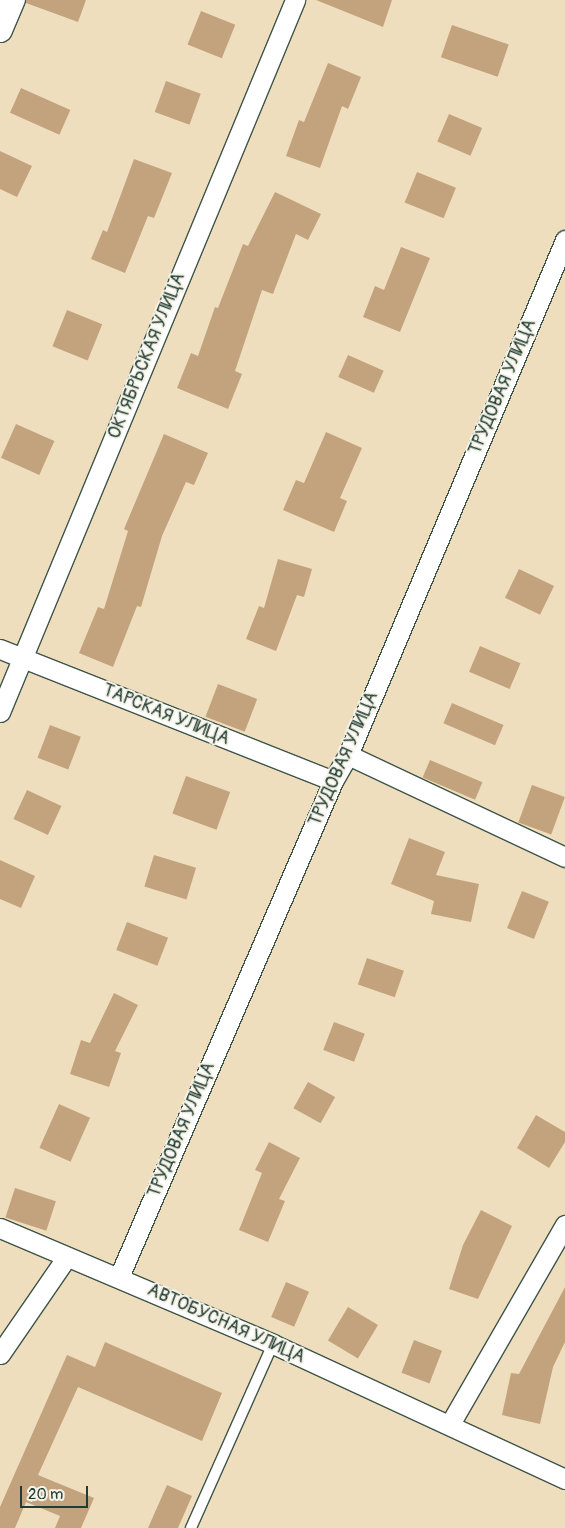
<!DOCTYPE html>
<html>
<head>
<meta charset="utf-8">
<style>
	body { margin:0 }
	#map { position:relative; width:565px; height:1528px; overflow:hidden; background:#efdebe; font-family:Pangolin,sans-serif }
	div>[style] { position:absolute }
	.building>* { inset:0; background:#c3a37d; transform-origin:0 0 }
	.roads { filter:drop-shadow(1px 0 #3e5549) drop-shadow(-1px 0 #3e5549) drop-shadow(0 1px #3e5549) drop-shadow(0 -1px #3e5549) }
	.service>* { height:10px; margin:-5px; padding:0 5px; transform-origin:5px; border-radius:5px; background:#fff }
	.minor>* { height:19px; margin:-9.5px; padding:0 9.5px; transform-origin:9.5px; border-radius:9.5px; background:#fff }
	.tertiary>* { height:24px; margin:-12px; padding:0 12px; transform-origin:12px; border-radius:12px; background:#fff }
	span { translate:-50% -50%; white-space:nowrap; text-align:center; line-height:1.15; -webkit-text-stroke:4px #f7f3e8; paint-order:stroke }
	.street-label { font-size:18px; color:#1f3d34 }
	.scale { position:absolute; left:20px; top:1486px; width:68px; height:22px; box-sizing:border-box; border:2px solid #1f3d34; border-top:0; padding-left:6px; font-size:15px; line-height:18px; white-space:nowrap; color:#1f3d34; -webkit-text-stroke:4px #f7f3e8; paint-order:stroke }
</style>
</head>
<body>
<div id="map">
	<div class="building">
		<div style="clip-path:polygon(26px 0,86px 0,78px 22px,26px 3px)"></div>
		<div style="clip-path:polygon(316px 0,392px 0,383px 27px)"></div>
		<div style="left:201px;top:11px;width:37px;height:36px;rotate:22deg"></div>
		<div style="left:452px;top:25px;width:60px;height:34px;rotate:19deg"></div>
		<div style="clip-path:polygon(328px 63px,361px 77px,348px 109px,342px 106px,320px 168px,286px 156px,299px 120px,304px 122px)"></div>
		<div style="left:166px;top:81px;width:37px;height:33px;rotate:20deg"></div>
		<div style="left:21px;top:88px;width:54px;height:27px;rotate:24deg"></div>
		<div style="left:449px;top:114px;width:36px;height:30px;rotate:23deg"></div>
		<div style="clip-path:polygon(0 151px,32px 166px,17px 197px,0 189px)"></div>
		<div style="clip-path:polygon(134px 159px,172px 173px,154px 218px,148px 216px,125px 273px,91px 259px,103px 230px,107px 232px)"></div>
		<div style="left:417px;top:172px;width:42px;height:33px;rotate:22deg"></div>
		<div style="clip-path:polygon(275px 192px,321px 214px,308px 240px,296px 234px,273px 294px,262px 290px,235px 371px,242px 374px,228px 409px,177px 388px,191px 353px,198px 356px,215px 307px,218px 308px,243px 244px,248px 246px)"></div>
		<div style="clip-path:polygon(401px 247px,430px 258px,400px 332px,363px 317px,375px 286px,384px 290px)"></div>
		<div style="left:67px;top:310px;width:38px;height:39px;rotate:22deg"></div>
		<div style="left:348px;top:355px;width:39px;height:24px;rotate:24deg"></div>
		<div style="left:16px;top:424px;width:42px;height:37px;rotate:24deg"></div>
		<div style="clip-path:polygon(326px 432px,362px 448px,340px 498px,347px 501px,334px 532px,283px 510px,296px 480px,304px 483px)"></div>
		<div style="clip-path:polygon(164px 434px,208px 453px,194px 485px,186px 482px,162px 536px,141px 607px,137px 606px,113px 667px,79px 653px,98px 607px,104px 609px,128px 531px,124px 529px)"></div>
		<div style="clip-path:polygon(278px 559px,312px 569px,304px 597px,297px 595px,276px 651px,246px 639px,259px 606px,264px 608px)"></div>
		<div style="left:519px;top:569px;width:39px;height:32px;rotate:26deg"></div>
		<div style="left:480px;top:646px;width:44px;height:28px;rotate:23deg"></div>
		<div style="left:218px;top:684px;width:42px;height:35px;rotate:21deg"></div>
		<div style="left:452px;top:703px;width:56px;height:22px;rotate:23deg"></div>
		<div style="left:50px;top:725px;width:33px;height:35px;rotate:21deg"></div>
		<div style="left:430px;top:760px;width:57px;height:19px;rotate:23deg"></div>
		<div style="left:186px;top:776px;width:47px;height:40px;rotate:20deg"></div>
		<div style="left:532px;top:785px;width:35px;height:40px;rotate:20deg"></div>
		<div style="left:27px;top:790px;width:38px;height:32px;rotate:25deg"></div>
		<div style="clip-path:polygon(409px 838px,445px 852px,436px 875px,479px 884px,471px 922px,431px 914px,434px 901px,391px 884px)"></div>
		<div style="left:154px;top:855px;width:44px;height:33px;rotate:17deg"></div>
		<div style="clip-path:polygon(0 860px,35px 876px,21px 908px,0 899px)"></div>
		<div style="left:522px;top:891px;width:29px;height:40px;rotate:22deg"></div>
		<div style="left:127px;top:922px;width:44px;height:30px;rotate:21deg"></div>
		<div style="left:367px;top:958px;width:39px;height:28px;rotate:19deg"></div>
		<div style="clip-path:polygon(114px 993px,138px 1005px,115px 1051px,121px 1053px,109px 1087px,70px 1074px,81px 1040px,90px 1043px)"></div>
		<div style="left:334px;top:1022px;width:33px;height:30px;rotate:21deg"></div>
		<div style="left:308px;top:1082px;width:31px;height:30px;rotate:29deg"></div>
		<div style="left:59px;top:1104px;width:34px;height:48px;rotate:24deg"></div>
		<div style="clip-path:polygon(536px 1115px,565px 1132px,565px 1142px,549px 1168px,517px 1148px)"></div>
		<div style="clip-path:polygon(269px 1142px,300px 1158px,279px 1199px,285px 1201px,268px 1242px,239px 1230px,262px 1173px,255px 1170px)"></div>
		<div style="left:15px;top:1188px;width:43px;height:31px;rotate:18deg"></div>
		<div style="clip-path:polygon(481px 1210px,512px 1226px,478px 1299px,449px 1289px,463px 1245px)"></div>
		<div style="left:286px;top:1282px;width:25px;height:38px;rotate:23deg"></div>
		<div style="clip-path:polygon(565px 1287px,565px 1342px,553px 1367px,540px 1424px,502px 1415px,511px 1373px,519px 1374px)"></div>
		<div style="left:348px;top:1307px;width:35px;height:39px;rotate:31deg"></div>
		<div style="left:414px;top:1340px;width:30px;height:35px;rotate:21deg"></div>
		<div style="clip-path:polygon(105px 1342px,222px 1393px,202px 1441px,78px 1387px,38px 1475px,94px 1498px,81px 1528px,55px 1528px,60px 1516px,26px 1502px,15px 1528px,0 1528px,0 1507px,67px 1355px,95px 1367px)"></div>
		<div style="clip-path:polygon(167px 1485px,192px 1496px,178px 1528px,148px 1528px)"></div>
	</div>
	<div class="roads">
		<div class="service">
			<div style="left:191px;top:1528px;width:201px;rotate:-66deg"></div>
		</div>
		<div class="minor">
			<div style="left:0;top:649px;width:358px;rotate:21.6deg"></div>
			<div style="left:0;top:712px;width:771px;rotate:-67.49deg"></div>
			<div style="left:348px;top:755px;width:240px;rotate:25.2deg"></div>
			<div style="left:0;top:1228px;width:297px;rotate:23deg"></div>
			<div style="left:273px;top:1344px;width:322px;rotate:24.8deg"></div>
			<div style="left:119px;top:1277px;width:540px;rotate:-66.66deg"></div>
			<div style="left:333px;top:781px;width:30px;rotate:-60deg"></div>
			<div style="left:348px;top:755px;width:559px;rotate:-67.15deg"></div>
			<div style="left:0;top:1354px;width:116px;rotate:-55.5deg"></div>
			<div style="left:450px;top:1424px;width:230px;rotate:-60deg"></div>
		</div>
		<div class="tertiary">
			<div style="left:0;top:30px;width:33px;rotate:-67deg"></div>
		</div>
	</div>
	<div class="street-label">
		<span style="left:147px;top:356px;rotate:-68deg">ОКТЯБРЬСКАЯ УЛИЦА</span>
		<span style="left:503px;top:387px;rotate:-67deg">ТРУДОВАЯ УЛИЦА</span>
		<span style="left:166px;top:715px;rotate:22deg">ТАРСКАЯ УЛИЦА</span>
		<span style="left:344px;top:759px;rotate:-66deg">ТРУДОВАЯ УЛИЦА</span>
		<span style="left:182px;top:1130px;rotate:-67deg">ТРУДОВАЯ УЛИЦА</span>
		<span style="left:226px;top:1324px;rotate:24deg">АВТОБУСНАЯ УЛИЦА</span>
	</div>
	<div class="scale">20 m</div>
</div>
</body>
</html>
